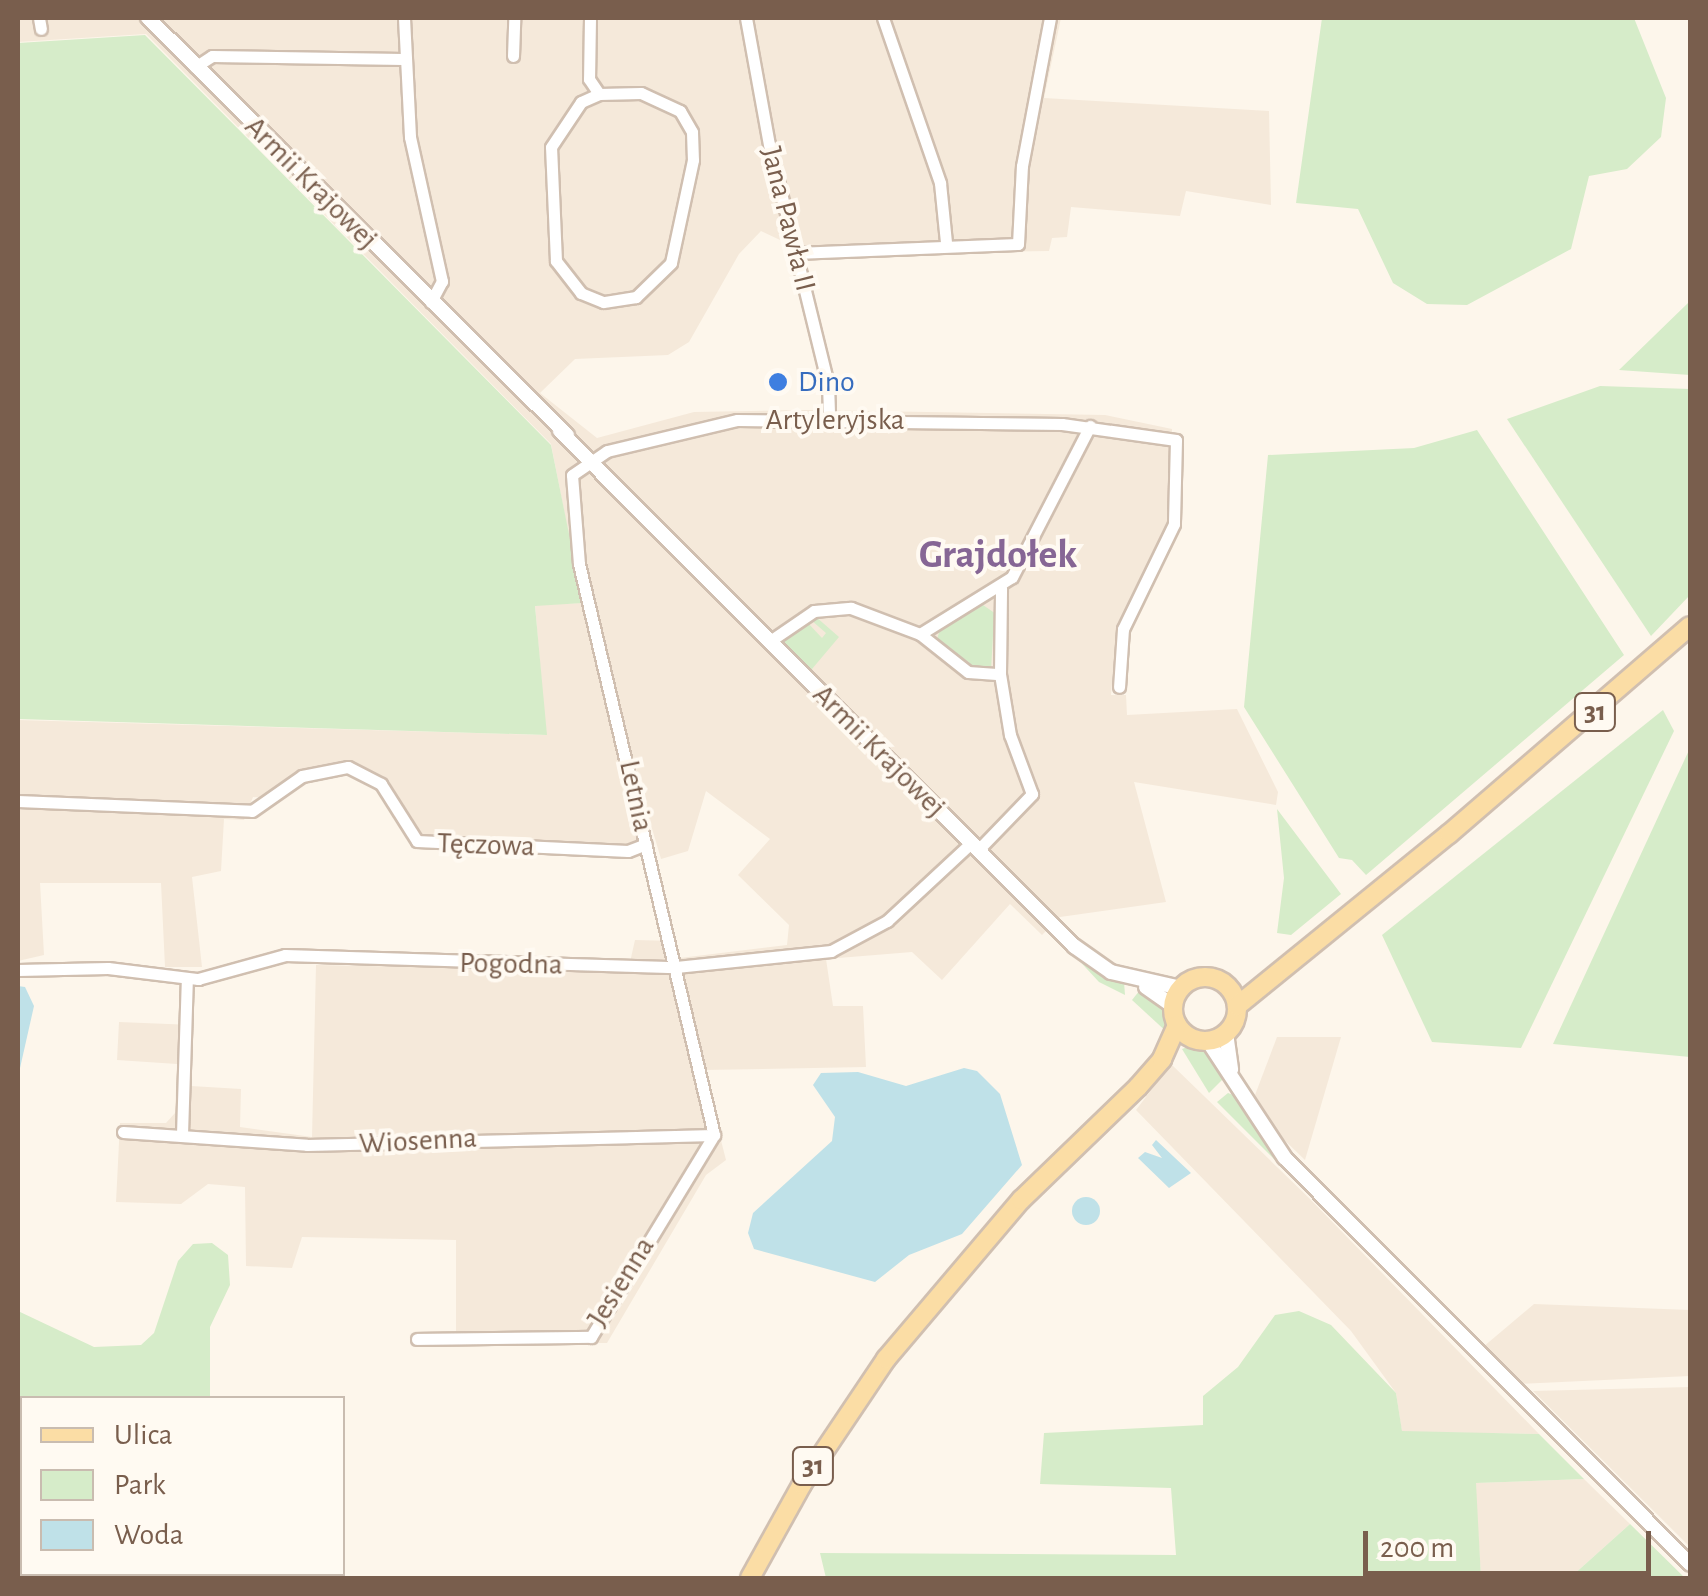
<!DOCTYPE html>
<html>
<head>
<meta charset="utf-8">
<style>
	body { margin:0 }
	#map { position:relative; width:1708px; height:1596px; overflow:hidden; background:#fdf6eb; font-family:"Alegreya Sans",sans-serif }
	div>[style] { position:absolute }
	.residential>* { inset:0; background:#f5e9da }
	.green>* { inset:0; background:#d6ecc9 }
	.water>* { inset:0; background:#bfe1e8 }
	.round { border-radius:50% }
	.roads { filter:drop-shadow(2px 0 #d0bfb0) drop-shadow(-2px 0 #d0bfb0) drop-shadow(0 2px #d0bfb0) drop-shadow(0 -2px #d0bfb0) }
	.minor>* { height:11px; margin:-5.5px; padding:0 5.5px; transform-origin:5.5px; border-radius:5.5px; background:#fff }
	.tertiary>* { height:14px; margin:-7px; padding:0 7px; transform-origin:7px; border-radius:7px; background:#fff }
	.primary>* { height:18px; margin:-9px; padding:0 9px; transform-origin:9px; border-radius:9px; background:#fbdda5 }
	.primary>.ring { margin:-9px; padding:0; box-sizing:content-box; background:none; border:18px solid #fbdda5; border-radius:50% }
	.dots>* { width:28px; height:28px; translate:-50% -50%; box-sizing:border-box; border:5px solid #fffaf2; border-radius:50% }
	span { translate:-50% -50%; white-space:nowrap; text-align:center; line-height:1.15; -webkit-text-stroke:8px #fffaf2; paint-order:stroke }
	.shield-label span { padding:2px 8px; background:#fffaf2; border:2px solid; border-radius:8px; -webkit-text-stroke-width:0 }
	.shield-label { font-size:28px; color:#795e4d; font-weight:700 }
	.street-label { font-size:30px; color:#795e4d }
	.shop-label { font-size:30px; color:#366cbe }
	.left { translate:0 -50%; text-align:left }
	.district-label { font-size:40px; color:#866695; font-weight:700 }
	.frame { position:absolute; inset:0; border:20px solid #795e4d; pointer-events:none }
	.legend { position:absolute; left:20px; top:1396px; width:325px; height:180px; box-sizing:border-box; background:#fffaf2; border:2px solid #c9bcb0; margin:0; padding:12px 18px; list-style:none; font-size:30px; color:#795e4d }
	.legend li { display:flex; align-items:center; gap:20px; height:50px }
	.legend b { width:50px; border:2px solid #c9bcb0 }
	.scale { position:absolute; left:1363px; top:1531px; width:288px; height:45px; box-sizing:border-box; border:5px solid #795e4d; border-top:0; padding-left:12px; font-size:30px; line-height:35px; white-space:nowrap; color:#795e4d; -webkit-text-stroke:8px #fffaf2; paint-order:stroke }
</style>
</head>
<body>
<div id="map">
	<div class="residential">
		<div style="clip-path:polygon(18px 18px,1061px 18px,1044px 98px,1269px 111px,1271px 205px,1186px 191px,1180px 216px,1071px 207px,1067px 237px,1052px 238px,1049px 251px,812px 255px,761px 231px,739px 254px,689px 342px,668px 355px,575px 359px,540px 393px,597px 438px,694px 412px,807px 410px,1105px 415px,1172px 429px,1168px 525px,1117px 628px,1111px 695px,1126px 695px,1127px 715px,1237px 709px,1278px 792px,1276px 805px,1134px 782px,1166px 902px,1060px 917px,1042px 935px,1010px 904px,942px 980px,912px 952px,826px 959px,833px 1006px,863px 1006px,866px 1067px,703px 1070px,726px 1160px,706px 1175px,607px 1343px,456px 1343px,456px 1240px,302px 1237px,292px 1268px,246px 1266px,245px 1187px,208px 1184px,181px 1204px,116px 1202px,120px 1123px,166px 1123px,175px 1113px,177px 1064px,117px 1060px,119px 1022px,193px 1025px,191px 1086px,241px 1089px,240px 1127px,312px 1137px,316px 965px,628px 971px,635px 940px,674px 941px,680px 958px,787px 945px,789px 925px,738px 875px,770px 839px,706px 791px,688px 851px,661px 859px,651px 825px,631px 846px,422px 839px,389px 781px,342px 763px,291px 776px,270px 798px,253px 797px,244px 820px,224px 819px,221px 871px,192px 877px,202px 967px,165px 967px,161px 883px,40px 883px,44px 955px,18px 961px,18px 720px,546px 735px,535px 605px,582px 603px,551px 444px,146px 34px,18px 42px)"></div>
		<div style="clip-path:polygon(1277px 1037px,1341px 1037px,1305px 1160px,1275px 1131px,1255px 1095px)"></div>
		<div style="clip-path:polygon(1171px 1064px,1309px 1198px,1539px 1434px,1402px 1432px,1396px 1393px,1351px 1331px,1136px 1110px)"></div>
		<div style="clip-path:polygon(1534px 1304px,1690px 1310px,1690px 1376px,1517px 1384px,1483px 1347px)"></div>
		<div style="clip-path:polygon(1690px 1387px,1690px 1547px,1533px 1391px)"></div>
		<div style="clip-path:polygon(1584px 1479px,1630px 1524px,1572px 1576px,1481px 1578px,1475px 1483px)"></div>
	</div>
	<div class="green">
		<div style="clip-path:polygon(1322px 18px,1634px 18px,1666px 98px,1661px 137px,1627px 169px,1589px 176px,1571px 249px,1467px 305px,1427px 304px,1393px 283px,1358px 209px,1296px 203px)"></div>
		<div style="clip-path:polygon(145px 35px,551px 445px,583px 603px,535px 606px,547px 735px,18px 719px,18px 43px)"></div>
		<div style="clip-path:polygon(1690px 296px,1690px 375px,1619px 370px,1688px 303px)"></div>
		<div style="clip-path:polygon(1600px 386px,1690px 389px,1690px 595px,1651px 636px,1507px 419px)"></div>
		<div style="clip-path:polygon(1477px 430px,1624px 655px,1366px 875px,1352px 860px,1339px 858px,1244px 707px,1268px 455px,1414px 448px)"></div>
		<div style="clip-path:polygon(613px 496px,743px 623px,743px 627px,614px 498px)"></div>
		<div style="clip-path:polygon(983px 605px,999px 616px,994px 618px,991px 670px,964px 665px,969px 662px,936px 643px,940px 629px)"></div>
		<div style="clip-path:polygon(815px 616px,839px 637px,812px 669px,818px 679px,782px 640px,807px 622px,822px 638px,826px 633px,811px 620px)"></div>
		<div style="clip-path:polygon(1663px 710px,1674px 731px,1521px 1048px,1432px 1042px,1382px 935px)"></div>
		<div style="clip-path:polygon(1690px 748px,1690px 1057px,1553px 1044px)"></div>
		<div style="clip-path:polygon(1277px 809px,1341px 894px,1291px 935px,1277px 933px,1284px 878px)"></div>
		<div style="clip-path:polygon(1048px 927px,1124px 982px,1125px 995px,1099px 982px)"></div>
		<div style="clip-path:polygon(1140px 990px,1164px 1004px,1170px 1035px,1132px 1000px)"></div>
		<div style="clip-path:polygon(1196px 1044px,1207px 1047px,1225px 1077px,1209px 1093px,1182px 1049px)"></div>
		<div style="clip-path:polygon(1228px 1093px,1238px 1097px,1283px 1168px,1217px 1102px)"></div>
		<div style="clip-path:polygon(212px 1243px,228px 1255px,230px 1285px,210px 1327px,210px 1398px,22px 1398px,22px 1475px,18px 1473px,18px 1311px,94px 1347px,141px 1345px,154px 1333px,178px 1261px,193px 1244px)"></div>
		<div style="clip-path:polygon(1299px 1311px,1331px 1325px,1396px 1393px,1402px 1431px,1539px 1434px,1584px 1479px,1476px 1483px,1481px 1578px,826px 1578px,820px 1553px,1176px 1555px,1171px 1488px,1040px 1484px,1044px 1433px,1203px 1425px,1203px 1396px,1238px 1367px,1275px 1315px)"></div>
		<div style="clip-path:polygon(1630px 1524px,1685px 1578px,1488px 1578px,1572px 1576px)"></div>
	</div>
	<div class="water">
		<div style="clip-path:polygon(18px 986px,25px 987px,34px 1006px,18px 1077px)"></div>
		<div style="clip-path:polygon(964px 1068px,977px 1071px,1000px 1094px,1022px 1165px,962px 1234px,909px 1255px,875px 1282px,754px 1249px,748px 1233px,753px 1213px,832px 1141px,835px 1117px,813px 1085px,821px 1073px,858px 1072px,906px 1086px)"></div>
		<div style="clip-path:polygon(1156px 1140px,1191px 1173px,1169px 1188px,1138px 1158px,1145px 1152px,1162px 1158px,1152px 1145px)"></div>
		<div class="round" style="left:1072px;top:1197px;width:28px;height:28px"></div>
	</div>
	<div class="roads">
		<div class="minor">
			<div style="left:39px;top:18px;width:11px;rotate:80deg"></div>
			<div style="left:404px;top:18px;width:119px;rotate:87.1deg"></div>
			<div style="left:410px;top:137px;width:148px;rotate:77.5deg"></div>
			<div style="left:442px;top:281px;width:24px;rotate:118deg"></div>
			<div style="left:590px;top:18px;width:61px;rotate:90.9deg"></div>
			<div style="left:589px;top:79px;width:18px;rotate:56deg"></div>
			<div style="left:746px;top:18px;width:128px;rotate:79.7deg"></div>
			<div style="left:769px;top:144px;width:247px;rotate:76.2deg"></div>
			<div style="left:828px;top:384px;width:36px;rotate:88deg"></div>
			<div style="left:883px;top:18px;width:175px;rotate:70.9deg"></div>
			<div style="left:940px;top:183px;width:59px;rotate:84.2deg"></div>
			<div style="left:513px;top:56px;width:38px;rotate:-88deg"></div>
			<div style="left:195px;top:67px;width:20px;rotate:-33deg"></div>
			<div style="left:212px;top:56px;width:191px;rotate:0.9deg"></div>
			<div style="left:641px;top:93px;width:43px;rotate:24.8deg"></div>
			<div style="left:680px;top:111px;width:24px;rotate:60deg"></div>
			<div style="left:692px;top:132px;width:28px;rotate:88deg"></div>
			<div style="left:693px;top:160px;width:105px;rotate:102.1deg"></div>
			<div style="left:671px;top:263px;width:49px;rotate:135.8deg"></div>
			<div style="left:636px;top:297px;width:33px;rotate:171deg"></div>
			<div style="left:603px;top:302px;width:24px;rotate:-158deg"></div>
			<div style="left:581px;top:293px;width:41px;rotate:-128deg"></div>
			<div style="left:556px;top:261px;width:114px;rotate:-92.5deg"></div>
			<div style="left:551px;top:147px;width:54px;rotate:-56.3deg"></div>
			<div style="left:581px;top:102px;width:20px;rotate:-24deg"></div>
			<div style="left:599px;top:94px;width:42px;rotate:-1.4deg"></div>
			<div style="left:795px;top:253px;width:223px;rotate:-2.3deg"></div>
			<div style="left:1018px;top:244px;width:78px;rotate:-87.1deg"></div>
			<div style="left:1022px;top:166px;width:151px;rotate:-79.3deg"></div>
			<div style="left:920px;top:634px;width:108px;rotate:-31.8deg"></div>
			<div style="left:1012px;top:577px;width:170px;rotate:-62.7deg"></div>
			<div style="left:770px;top:641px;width:53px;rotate:-34.3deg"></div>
			<div style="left:814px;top:611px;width:37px;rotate:-5deg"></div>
			<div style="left:851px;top:608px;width:74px;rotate:20.6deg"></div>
			<div style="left:920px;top:634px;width:61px;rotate:38.4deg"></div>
			<div style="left:968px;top:672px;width:32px;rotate:4deg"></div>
			<div style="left:18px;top:801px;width:234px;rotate:2.4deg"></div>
			<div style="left:252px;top:811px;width:61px;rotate:-35deg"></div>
			<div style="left:302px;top:776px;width:47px;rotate:-11.1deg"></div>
			<div style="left:348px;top:767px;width:37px;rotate:27deg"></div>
			<div style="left:381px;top:784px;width:67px;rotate:57.7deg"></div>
			<div style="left:417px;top:841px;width:211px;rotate:2.7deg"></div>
			<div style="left:628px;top:851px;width:19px;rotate:-21deg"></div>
			<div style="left:978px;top:850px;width:78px;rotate:-46deg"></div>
			<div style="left:1032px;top:794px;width:63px;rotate:-110.4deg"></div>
			<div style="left:1010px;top:735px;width:62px;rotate:-99.3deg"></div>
			<div style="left:1000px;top:674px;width:86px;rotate:-89.3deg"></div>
			<div style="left:18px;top:970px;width:90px;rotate:-1.3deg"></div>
			<div style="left:108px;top:968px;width:91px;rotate:7deg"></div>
			<div style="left:198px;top:979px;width:90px;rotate:-15.4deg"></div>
			<div style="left:285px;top:955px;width:391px;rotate:1.8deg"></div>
			<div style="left:676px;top:967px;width:156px;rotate:-5.9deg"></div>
			<div style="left:831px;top:951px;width:64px;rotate:-28.2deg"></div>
			<div style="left:887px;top:921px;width:115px;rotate:-42.9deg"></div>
			<div style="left:123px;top:1132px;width:184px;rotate:4deg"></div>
			<div style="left:307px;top:1145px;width:407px;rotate:-1.4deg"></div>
			<div style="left:182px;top:1134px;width:155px;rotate:-88.2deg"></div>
			<div style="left:714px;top:1135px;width:587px;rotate:-103.3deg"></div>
			<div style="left:579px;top:564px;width:89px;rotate:-94.5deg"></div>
			<div style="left:572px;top:475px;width:42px;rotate:-34.4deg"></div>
			<div style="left:607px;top:451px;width:134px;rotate:-13.4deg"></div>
			<div style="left:737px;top:420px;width:325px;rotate:0.7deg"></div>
			<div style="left:1062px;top:424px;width:115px;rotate:8deg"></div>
			<div style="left:1176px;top:440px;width:84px;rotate:91.4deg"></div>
			<div style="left:1174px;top:524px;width:117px;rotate:115.9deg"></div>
			<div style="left:1123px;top:629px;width:58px;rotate:93.9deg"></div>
			<div style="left:417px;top:1339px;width:174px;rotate:-0.7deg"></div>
			<div style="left:591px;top:1337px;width:237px;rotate:-58.7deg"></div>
		</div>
		<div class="tertiary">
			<div style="left:148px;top:18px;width:591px;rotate:44.86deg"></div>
			<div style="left:560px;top:431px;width:728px;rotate:45.06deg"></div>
			<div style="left:1074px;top:946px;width:45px;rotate:35.1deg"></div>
			<div style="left:1111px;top:972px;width:72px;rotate:12.9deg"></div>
			<div style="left:1146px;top:987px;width:33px;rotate:35deg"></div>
			<div style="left:1226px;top:1033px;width:37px;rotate:82deg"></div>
			<div style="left:1208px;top:1041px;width:140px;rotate:56.7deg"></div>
			<div style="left:1285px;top:1158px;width:573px;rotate:45.07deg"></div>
		</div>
		<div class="primary">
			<div class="ring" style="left:1173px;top:977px;width:46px;height:46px"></div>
			<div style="left:1237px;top:1006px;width:273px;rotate:-39.1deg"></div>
			<div style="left:1449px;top:834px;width:318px;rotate:-40.8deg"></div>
			<div style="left:750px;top:1578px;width:107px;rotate:-61deg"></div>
			<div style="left:802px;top:1484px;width:151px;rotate:-56.1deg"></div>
			<div style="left:886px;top:1359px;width:209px;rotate:-49.7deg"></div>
			<div style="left:1021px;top:1200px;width:163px;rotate:-44deg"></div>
			<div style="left:1138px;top:1087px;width:37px;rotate:-49deg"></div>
			<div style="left:1162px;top:1059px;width:37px;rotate:-66deg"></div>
		</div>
	</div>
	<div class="dots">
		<div style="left:778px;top:382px;background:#3f7fe0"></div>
	</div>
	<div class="shield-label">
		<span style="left:1595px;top:712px">31</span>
		<span style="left:813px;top:1466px">31</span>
	</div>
	<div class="street-label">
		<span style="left:311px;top:183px;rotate:45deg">Armii Krajowej</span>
		<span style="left:788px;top:219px;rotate:76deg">Jana Pawła II</span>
		<span style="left:835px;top:420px">Artyleryjska</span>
		<span style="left:879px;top:751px;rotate:45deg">Armii Krajowej</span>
		<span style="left:636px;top:796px;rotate:78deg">Letnia</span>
		<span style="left:486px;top:845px;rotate:2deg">Tęczowa</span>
		<span style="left:511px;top:964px;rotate:1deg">Pogodna</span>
		<span style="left:418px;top:1141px;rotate:-3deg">Wiosenna</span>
		<span style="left:621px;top:1282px;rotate:-58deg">Jesienna</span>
	</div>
	<div class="shop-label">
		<span class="left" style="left:798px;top:382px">Dino</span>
	</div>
	<div class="district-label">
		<span style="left:998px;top:555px">Grajdołek</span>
	</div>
	<div class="frame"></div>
	<ul class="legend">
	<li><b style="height:12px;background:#fbdda5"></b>Ulica</li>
	<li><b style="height:28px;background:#d6ecc9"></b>Park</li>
	<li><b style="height:28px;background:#bfe1e8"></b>Woda</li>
	</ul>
	<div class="scale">200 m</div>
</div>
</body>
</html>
